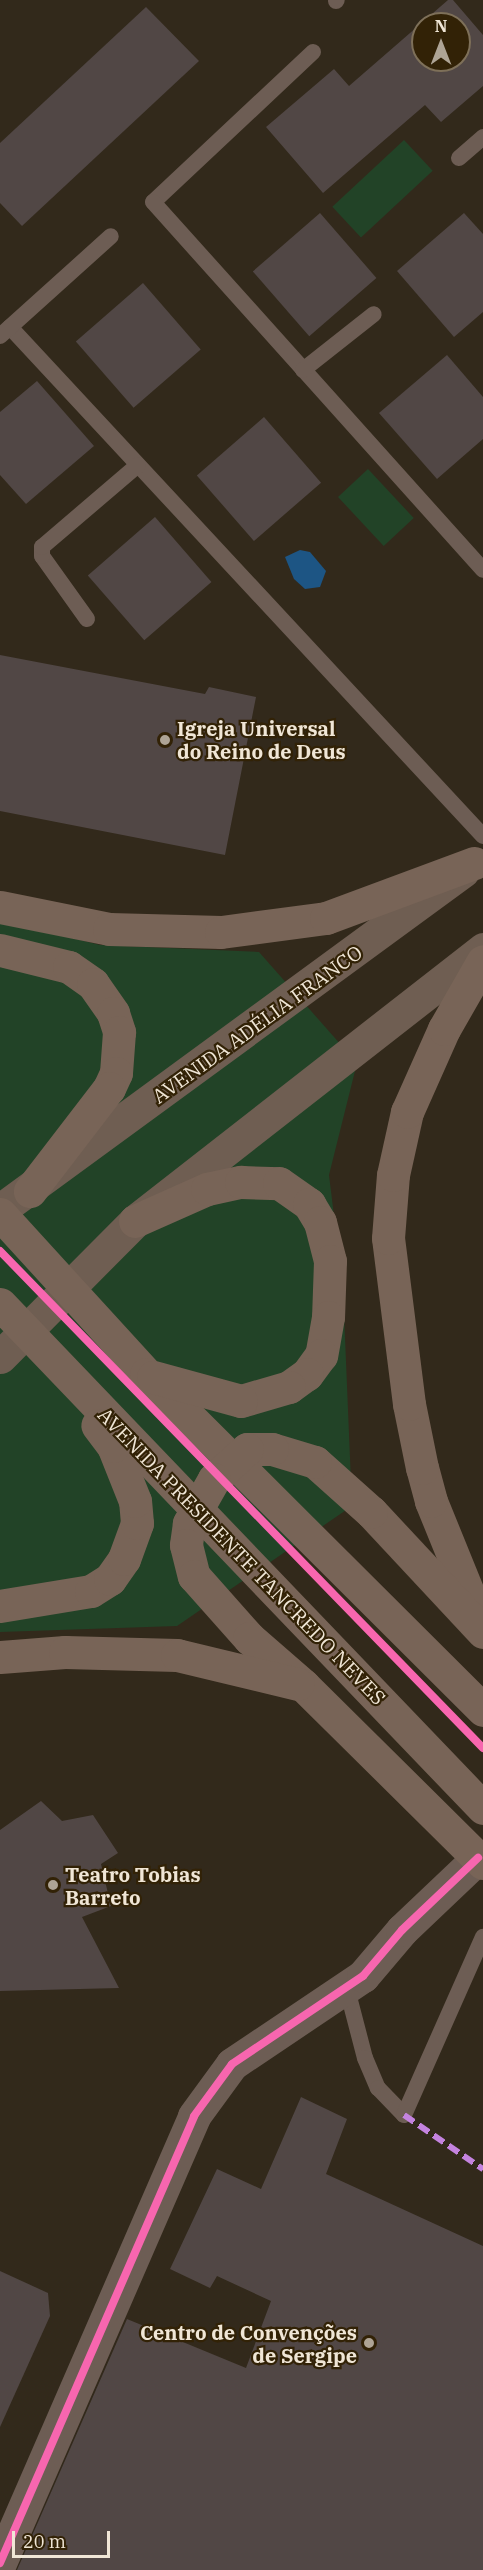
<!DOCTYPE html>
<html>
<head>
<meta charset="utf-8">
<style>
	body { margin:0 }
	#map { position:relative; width:483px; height:2570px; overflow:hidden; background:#32291b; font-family:"IBM Plex Serif",serif }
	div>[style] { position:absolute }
	.green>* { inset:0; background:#224327; transform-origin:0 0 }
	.water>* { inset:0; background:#1d5584 }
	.building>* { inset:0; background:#514745; transform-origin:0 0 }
	.lane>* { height:16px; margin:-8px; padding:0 8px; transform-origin:8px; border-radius:8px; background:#6d5d54 }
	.street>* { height:33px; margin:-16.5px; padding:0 16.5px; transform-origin:16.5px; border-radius:16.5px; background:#6d5d54 }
	.secondary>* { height:33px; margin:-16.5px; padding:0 16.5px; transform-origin:16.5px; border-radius:16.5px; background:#6f5e52 }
	.primary>* { height:33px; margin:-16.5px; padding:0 16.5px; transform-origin:16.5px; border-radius:16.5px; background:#786457 }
	.quiet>* { height:6px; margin-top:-3px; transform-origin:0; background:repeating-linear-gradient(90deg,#c483df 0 12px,transparent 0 18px) }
	.cycleway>* { height:8px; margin:-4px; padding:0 4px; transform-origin:4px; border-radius:4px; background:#f766af }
	.dots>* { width:16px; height:16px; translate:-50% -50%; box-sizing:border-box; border:3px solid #322206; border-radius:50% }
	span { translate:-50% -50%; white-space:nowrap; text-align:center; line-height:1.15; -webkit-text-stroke:4.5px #322206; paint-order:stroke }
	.poi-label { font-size:20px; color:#f0e6d6; font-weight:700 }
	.left { translate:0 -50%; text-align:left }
	.right { translate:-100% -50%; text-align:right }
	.street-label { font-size:20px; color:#f0e6d6 }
	.north { position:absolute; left:411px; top:12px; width:60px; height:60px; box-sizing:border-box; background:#322206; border:2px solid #7e7059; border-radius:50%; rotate:0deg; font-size:16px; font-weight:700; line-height:24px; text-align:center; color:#f0e6d6 }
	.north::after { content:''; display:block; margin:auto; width:21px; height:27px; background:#aea495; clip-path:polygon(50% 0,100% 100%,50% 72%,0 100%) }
	.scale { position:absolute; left:12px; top:2531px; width:98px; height:27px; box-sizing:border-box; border:3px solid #f0e6d6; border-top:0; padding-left:8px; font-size:18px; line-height:21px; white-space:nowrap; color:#f0e6d6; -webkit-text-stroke:4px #322206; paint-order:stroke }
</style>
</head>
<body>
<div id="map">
	<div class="green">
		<div style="left:404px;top:140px;width:42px;height:98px;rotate:47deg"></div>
		<div style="left:368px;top:469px;width:67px;height:41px;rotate:47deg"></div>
		<div style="clip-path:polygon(0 920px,100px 945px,259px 952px,357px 1063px,329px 1175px,343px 1289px,352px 1506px,177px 1626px,0 1632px)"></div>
	</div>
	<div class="water">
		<div style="clip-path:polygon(300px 550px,310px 552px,326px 571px,320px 587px,305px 589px,294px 579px,285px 557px)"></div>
	</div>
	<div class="building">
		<div style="clip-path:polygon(evenodd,448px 0,453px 0,483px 35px,483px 86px,441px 122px,425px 105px,323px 193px,266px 127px,334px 69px,349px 86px,448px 0,423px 24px,459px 24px,459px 60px,423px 60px,423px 24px)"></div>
		<div style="clip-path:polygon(146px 7px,199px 61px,22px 226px,0 203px,0 143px)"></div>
		<div style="left:320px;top:213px;width:86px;height:89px;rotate:49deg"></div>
		<div style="clip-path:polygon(464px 213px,483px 234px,483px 312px,454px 337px,397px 271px)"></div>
		<div style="left:143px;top:283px;width:88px;height:89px;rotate:49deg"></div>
		<div style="clip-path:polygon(447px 355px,483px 397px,483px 439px,437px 479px,379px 413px)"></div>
		<div style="clip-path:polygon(37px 381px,94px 446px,26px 504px,0 475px,0 412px)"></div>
		<div style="left:264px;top:417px;width:87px;height:89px;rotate:49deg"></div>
		<div style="left:155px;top:517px;width:86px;height:89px;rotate:49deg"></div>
		<div style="clip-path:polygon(0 655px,205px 694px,209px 687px,256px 697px,225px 855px,0 811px)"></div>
		<div style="clip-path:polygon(41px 1801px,62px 1821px,93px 1815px,118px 1853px,101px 1864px,111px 1906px,82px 1917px,119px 1988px,0 1991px,0 1830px)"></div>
		<div style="clip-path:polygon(301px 2097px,347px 2119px,326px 2174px,483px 2246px,483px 2570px,17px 2570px,127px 2319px,246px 2368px,271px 2301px,217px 2276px,210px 2288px,170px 2269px,217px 2169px,261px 2189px)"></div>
		<div style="clip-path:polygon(0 2271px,48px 2293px,50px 2316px,0 2427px)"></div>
	</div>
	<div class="lane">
		<div style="left:336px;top:1px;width:1px;rotate:-45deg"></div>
		<div style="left:313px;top:52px;width:219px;rotate:136.8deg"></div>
		<div style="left:153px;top:202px;width:494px;rotate:48.1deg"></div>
		<div style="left:459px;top:158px;width:32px;rotate:-41deg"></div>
		<div style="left:10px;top:327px;width:695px;rotate:47.1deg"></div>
		<div style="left:0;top:336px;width:149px;rotate:-42deg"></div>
		<div style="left:303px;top:370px;width:90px;rotate:-38.3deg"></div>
		<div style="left:87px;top:619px;width:77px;rotate:-125.5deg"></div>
		<div style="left:42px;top:556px;width:9px;rotate:-90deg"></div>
		<div style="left:42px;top:547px;width:126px;rotate:-40.5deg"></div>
		<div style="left:347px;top:1989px;width:71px;rotate:75.4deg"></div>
		<div style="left:365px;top:2058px;width:33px;rotate:67deg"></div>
		<div style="left:378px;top:2088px;width:37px;rotate:46deg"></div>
		<div style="left:404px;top:2115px;width:195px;rotate:-66.1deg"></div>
	</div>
	<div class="street">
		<div style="left:0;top:2563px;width:487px;rotate:-66.5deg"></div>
		<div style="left:194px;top:2116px;width:64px;rotate:-53.8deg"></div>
		<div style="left:232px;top:2064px;width:158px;rotate:-33.9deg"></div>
		<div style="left:363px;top:1976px;width:60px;rotate:-49.7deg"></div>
		<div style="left:402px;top:1930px;width:105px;rotate:-43.5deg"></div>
	</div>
	<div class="secondary">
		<div style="left:0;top:1210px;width:574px;rotate:-36.21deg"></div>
		<div style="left:0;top:1357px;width:192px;rotate:-45.2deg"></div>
		<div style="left:135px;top:1221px;width:442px;rotate:-38deg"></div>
	</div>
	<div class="primary">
		<div style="left:0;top:907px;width:111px;rotate:11.4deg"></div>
		<div style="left:109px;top:929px;width:112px;rotate:1.5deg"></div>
		<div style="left:221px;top:932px;width:106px;rotate:-7.6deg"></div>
		<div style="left:326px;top:918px;width:158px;rotate:-20.4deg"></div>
		<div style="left:0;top:950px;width:71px;rotate:13.8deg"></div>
		<div style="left:69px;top:967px;width:29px;rotate:35deg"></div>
		<div style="left:93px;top:984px;width:35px;rotate:55deg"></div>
		<div style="left:113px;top:1013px;width:20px;rotate:72deg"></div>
		<div style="left:119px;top:1032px;width:41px;rotate:94.2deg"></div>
		<div style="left:116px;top:1073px;width:17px;rotate:115deg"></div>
		<div style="left:109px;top:1088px;width:130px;rotate:127.5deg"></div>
		<div style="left:0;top:1214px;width:217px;rotate:47.6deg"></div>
		<div style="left:146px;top:1374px;width:476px;rotate:44.9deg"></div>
		<div style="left:135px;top:1221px;width:79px;rotate:-24deg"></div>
		<div style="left:207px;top:1189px;width:35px;rotate:-12deg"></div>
		<div style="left:241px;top:1182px;width:38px;rotate:2deg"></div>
		<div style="left:279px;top:1183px;width:37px;rotate:35deg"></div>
		<div style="left:309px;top:1204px;width:21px;rotate:59deg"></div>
		<div style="left:320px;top:1222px;width:40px;rotate:75.6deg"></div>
		<div style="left:330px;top:1261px;width:56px;rotate:92deg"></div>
		<div style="left:328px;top:1317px;width:39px;rotate:100deg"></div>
		<div style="left:321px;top:1355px;width:24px;rotate:126deg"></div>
		<div style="left:307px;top:1374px;width:22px;rotate:144deg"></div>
		<div style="left:289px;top:1387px;width:50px;rotate:163.7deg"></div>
		<div style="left:241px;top:1401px;width:91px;rotate:-164.7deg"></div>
		<div style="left:0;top:1304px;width:698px;rotate:46.22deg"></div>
		<div style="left:0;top:1606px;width:92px;rotate:-9.4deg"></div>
		<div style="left:91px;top:1591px;width:22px;rotate:-32deg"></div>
		<div style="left:110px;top:1579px;width:24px;rotate:-55deg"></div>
		<div style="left:124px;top:1559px;width:38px;rotate:-70deg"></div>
		<div style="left:137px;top:1523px;width:22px;rotate:-95deg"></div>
		<div style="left:135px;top:1501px;width:59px;rotate:-111.8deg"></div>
		<div style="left:113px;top:1446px;width:26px;rotate:-127deg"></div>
		<div style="left:478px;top:1617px;width:125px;rotate:-112.1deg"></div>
		<div style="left:431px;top:1501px;width:34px;rotate:-105deg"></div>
		<div style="left:422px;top:1468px;width:65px;rotate:-101.5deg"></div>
		<div style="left:409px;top:1404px;width:167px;rotate:-97.2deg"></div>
		<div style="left:388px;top:1238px;width:63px;rotate:-85.5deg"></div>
		<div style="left:393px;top:1175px;width:65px;rotate:-77.5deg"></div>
		<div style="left:407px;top:1112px;width:91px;rotate:-66deg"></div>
		<div style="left:444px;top:1029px;width:78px;rotate:-60.2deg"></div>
		<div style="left:483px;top:1632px;width:164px;rotate:-133deg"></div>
		<div style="left:371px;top:1512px;width:75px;rotate:-138.2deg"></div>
		<div style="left:315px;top:1462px;width:45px;rotate:-163.2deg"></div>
		<div style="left:272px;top:1449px;width:25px;rotate:180deg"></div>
		<div style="left:247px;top:1449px;width:45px;rotate:137.7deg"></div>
		<div style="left:214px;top:1479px;width:51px;rotate:119.6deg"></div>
		<div style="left:189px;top:1523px;width:22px;rotate:98deg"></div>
		<div style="left:186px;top:1545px;width:32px;rotate:76deg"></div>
		<div style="left:194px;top:1576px;width:83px;rotate:48.4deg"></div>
		<div style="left:249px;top:1638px;width:72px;rotate:41deg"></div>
		<div style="left:303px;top:1685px;width:253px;rotate:44.7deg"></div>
		<div style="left:0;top:1657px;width:65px;rotate:-4.4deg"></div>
		<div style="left:65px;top:1652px;width:112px;rotate:1.5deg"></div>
		<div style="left:177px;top:1655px;width:124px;rotate:13.5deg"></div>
	</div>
	<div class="quiet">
		<div style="left:404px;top:2115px;width:96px;rotate:34.4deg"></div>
	</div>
	<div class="cycleway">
		<div style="left:0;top:1251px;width:693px;rotate:45.82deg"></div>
		<div style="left:0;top:2563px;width:487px;rotate:-66.5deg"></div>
		<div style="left:194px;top:2116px;width:64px;rotate:-53.8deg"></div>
		<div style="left:232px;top:2064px;width:158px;rotate:-33.9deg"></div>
		<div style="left:363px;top:1976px;width:60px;rotate:-49.7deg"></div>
		<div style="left:402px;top:1930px;width:105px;rotate:-43.5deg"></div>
	</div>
	<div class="dots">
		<div style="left:165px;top:740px;background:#aea495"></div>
		<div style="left:53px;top:1885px;background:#aea495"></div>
		<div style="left:369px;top:2343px;background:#aea495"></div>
	</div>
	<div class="poi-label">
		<span class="left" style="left:177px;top:740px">Igreja Universal<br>do Reino de Deus</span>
		<span class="left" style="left:65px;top:1886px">Teatro Tobias<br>Barreto</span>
		<span class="right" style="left:357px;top:2344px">Centro de Convenções<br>de Sergipe</span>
	</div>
	<div class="street-label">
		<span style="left:257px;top:1024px;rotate:-36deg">AVENIDA ADÉLIA FRANCO</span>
		<span style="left:242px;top:1556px;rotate:46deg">AVENIDA PRESIDENTE TANCREDO NEVES</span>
	</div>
	<div class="north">N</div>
	<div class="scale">20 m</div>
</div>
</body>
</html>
